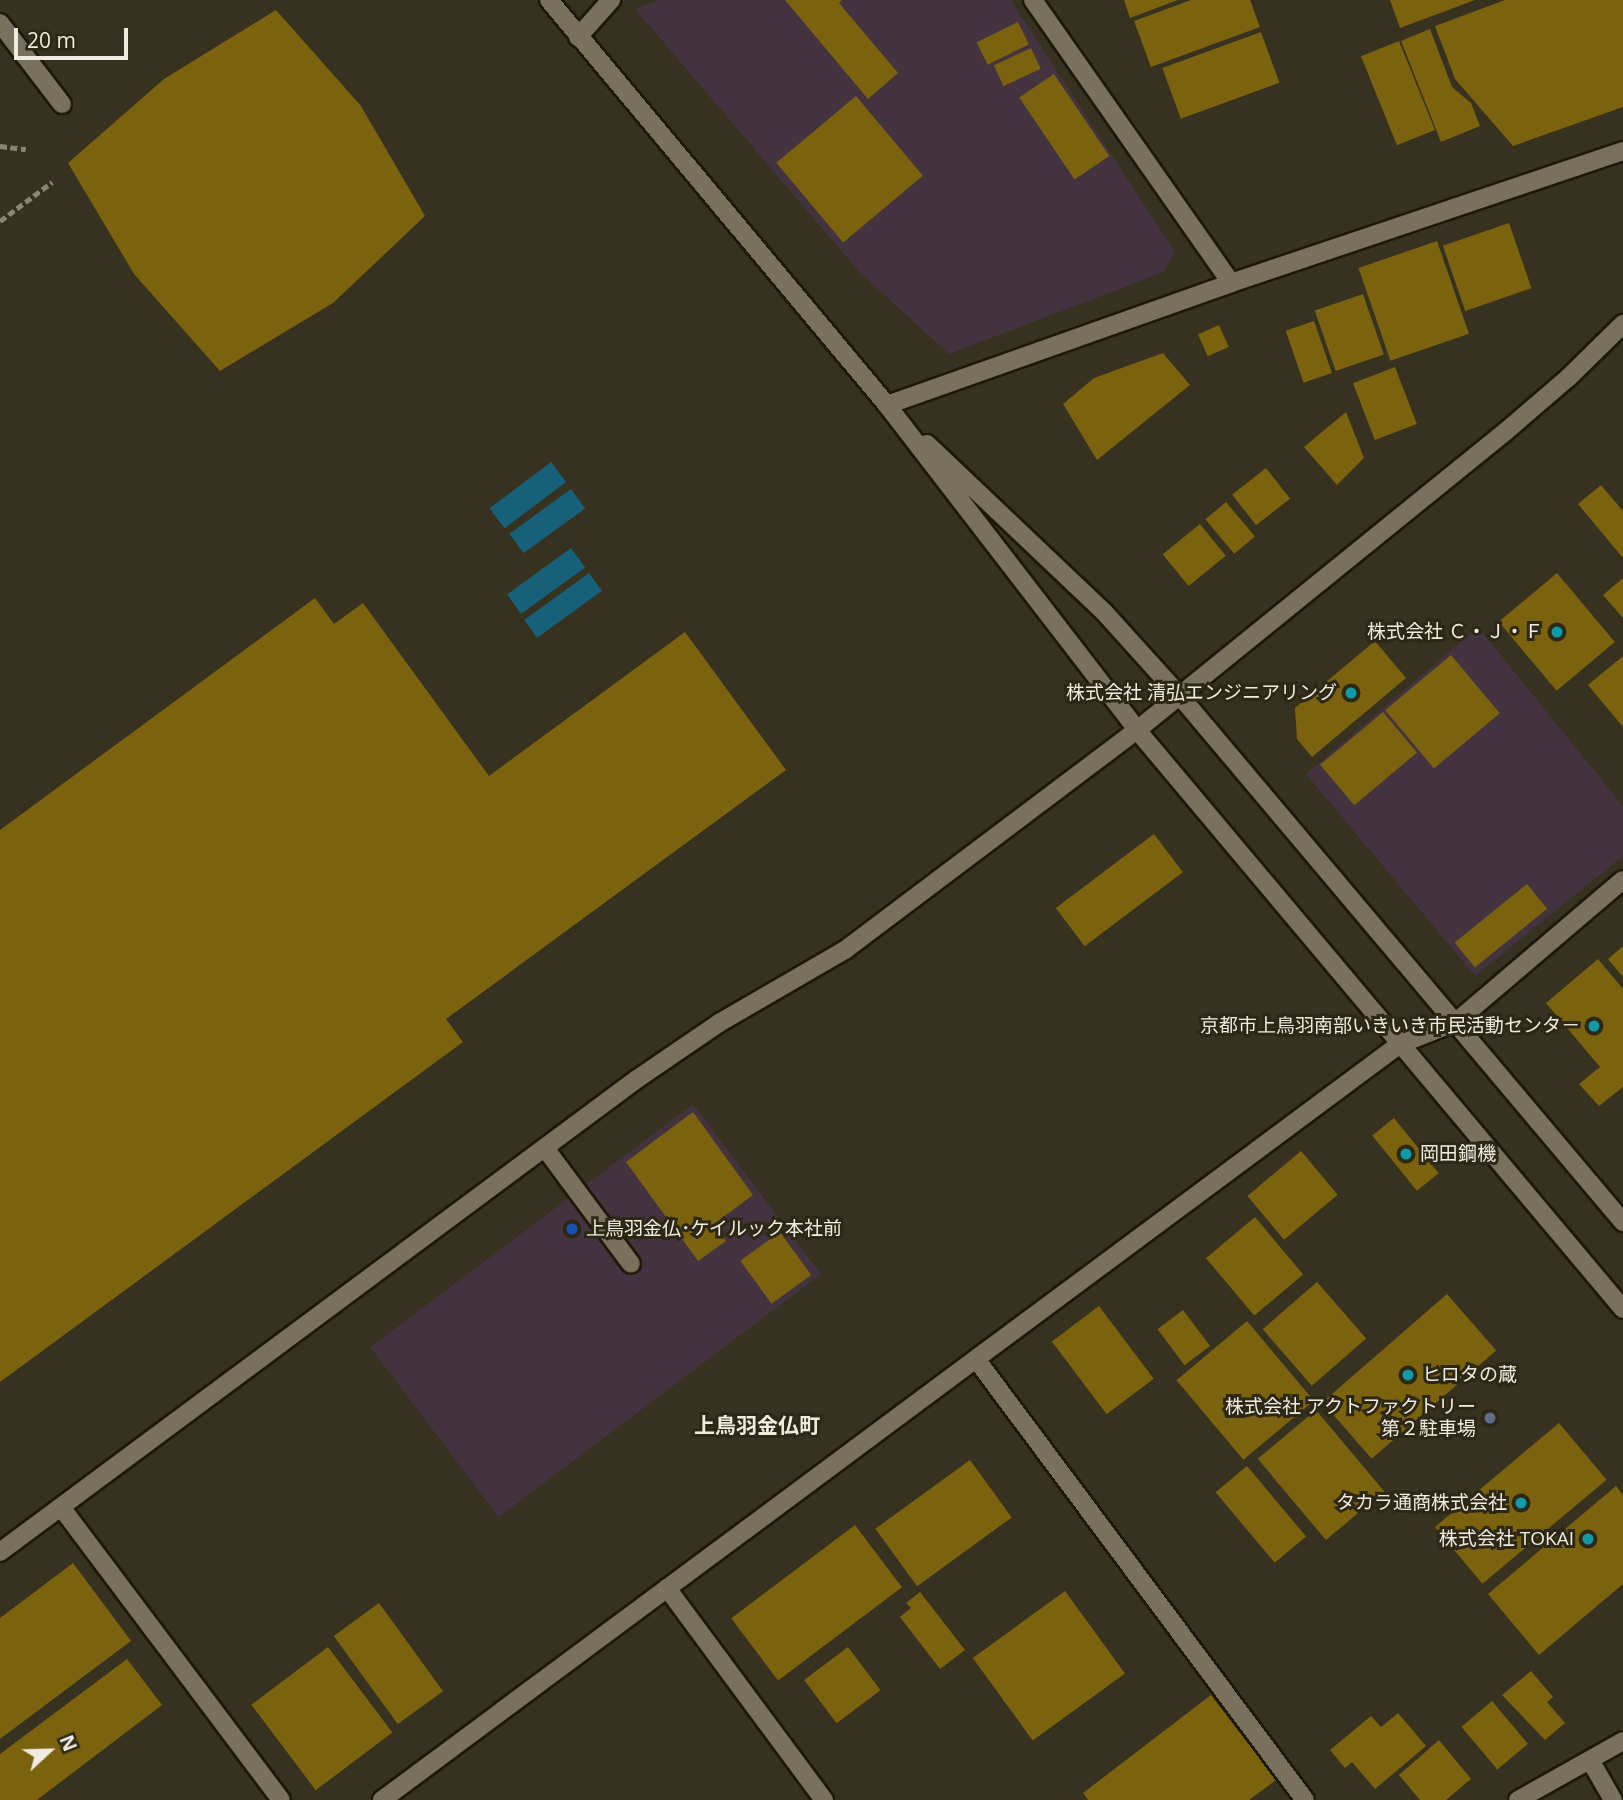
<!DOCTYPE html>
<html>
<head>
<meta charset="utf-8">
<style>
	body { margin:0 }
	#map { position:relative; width:1623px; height:1800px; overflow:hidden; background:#37311f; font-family:"Open Sans","Noto Sans JP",sans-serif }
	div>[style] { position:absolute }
	.industrial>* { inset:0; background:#43333f; transform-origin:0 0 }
	.water>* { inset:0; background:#176079; transform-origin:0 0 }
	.building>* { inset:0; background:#7a620e; transform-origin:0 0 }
	.path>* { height:4.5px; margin-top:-2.25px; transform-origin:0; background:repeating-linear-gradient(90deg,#8a8576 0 7px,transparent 0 10.5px) }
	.roads { filter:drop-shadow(2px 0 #1e1807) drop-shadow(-2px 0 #1e1807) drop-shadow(0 2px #1e1807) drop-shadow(0 -2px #1e1807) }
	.service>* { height:18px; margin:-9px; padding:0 9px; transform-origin:9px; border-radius:9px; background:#78715d }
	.minor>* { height:18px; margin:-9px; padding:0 9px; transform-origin:9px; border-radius:9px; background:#78715d }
	.tertiary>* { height:18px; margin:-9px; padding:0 9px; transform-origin:9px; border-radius:9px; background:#78715d }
	.dots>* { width:19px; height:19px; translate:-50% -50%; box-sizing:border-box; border:4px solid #2d2715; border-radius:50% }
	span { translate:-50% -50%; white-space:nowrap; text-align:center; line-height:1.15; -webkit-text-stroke:6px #2d2715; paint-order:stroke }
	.poi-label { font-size:19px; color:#efebe0 }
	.right { translate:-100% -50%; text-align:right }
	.left { translate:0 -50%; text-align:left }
	.neighbourhood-label { font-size:21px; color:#efebe0; font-weight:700 }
	.north { position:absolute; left:14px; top:1716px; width:70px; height:70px; -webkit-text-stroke:5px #2d2715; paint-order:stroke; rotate:68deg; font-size:19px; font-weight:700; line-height:28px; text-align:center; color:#efebe0 }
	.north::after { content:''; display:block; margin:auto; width:24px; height:32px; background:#efebe0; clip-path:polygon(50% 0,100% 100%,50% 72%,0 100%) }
	.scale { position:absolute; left:14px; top:28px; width:114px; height:32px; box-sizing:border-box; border:4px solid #efebe0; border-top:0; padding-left:9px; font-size:21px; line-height:24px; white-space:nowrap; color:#efebe0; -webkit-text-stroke:5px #2d2715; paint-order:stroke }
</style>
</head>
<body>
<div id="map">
	<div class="industrial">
		<div style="clip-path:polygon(659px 0,1011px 0,1175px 252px,1164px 272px,949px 354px,861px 274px,635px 9px)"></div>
		<div style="clip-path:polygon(1478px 627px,1623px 806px,1623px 856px,1475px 976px,1306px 774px)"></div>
		<div style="left:693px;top:1104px;width:213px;height:404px;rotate:53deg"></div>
	</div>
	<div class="water">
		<div style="left:551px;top:462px;width:25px;height:77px;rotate:53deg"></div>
		<div style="left:571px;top:489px;width:24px;height:76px;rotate:54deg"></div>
		<div style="left:571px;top:548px;width:24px;height:79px;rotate:54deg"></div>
		<div style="left:589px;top:573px;width:22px;height:80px;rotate:54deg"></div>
	</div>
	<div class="building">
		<div style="clip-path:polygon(785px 0,842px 0,839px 3px,898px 73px,868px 99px)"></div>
		<div style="clip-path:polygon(1124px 0,1178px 0,1130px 18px)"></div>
		<div style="clip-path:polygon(1191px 0,1250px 0,1260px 27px,1151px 67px,1134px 21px)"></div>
		<div style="clip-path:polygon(1390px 0,1475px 0,1400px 28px)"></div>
		<div style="clip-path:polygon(1505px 0,1623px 0,1623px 107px,1513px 146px,1455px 79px,1435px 26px)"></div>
		<div style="clip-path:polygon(276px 10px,361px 106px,425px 216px,333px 303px,220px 371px,134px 274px,68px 163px,164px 79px)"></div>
		<div style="left:1018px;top:22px;width:25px;height:46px;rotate:64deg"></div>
		<div style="clip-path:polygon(1430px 29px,1452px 87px,1471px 103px,1480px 126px,1441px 142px,1401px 41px)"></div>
		<div style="left:1261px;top:32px;width:54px;height:105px;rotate:70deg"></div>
		<div style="left:1399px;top:41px;width:96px;height:41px;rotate:68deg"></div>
		<div style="left:1031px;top:48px;width:23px;height:41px;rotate:65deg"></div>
		<div style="left:1054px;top:74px;width:99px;height:42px;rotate:56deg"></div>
		<div style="left:856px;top:96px;width:104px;height:104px;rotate:50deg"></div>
		<div style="left:1509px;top:223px;width:69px;height:70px;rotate:71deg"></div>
		<div style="left:1437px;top:241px;width:98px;height:83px;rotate:71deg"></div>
		<div style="left:1363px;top:294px;width:64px;height:51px;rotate:71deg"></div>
		<div style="left:1314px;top:321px;width:55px;height:30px;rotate:71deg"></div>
		<div style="left:1219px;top:325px;width:24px;height:23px;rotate:66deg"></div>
		<div style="clip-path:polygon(1163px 353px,1190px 385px,1097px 460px,1063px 404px,1094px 378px)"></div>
		<div style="left:1395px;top:367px;width:61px;height:45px;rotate:69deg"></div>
		<div style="clip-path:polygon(1346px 412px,1364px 458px,1337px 485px,1304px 447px)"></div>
		<div style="left:1266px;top:468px;width:39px;height:43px;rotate:52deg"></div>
		<div style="clip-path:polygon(1601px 485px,1623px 511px,1623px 558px,1578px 504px)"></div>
		<div style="left:1226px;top:502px;width:45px;height:27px;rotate:50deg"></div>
		<div style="left:1200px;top:524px;width:41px;height:48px;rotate:51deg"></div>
		<div style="left:1557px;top:573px;width:90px;height:76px;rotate:50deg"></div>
		<div style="clip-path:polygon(1623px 578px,1623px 618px,1603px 595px)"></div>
		<div style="clip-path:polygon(315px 598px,334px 624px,363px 603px,489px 776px,685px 632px,786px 770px,446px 1019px,463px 1042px,0 1382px,0 830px)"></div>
		<div style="clip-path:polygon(1375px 641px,1406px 678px,1312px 757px,1297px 739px,1295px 708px)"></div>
		<div style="left:1451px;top:655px;width:76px;height:86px;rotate:50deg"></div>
		<div style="clip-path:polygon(1623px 656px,1623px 727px,1588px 685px)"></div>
		<div style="left:1383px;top:712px;width:53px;height:82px;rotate:50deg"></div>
		<div style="left:1154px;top:834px;width:48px;height:123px;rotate:53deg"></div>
		<div style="left:1527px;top:884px;width:32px;height:93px;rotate:51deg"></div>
		<div style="clip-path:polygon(1623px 946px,1623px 977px,1608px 959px)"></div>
		<div style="clip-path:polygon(1598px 959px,1623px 989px,1623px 1087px,1599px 1106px,1579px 1084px,1600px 1067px,1546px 1003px)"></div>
		<div style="clip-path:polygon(693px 1112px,753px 1195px,714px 1224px,726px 1241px,698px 1261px,626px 1162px)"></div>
		<div style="left:1394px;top:1118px;width:71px;height:28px;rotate:51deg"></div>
		<div style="left:1301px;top:1151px;width:57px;height:70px;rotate:50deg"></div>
		<div style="left:1255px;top:1217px;width:75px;height:64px;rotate:50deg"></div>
		<div style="left:780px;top:1232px;width:53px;height:49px;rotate:54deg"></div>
		<div style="left:1317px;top:1282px;width:75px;height:72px;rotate:49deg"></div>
		<div style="left:1447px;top:1294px;width:75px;height:165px;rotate:49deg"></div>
		<div style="left:1099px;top:1306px;width:91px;height:59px;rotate:53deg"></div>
		<div style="left:1183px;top:1310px;width:45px;height:32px;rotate:53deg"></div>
		<div style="left:1247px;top:1321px;width:104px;height:92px;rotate:50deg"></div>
		<div style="left:1316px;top:1410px;width:106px;height:76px;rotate:50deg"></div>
		<div style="left:1559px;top:1423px;width:74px;height:162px;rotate:50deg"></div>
		<div style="left:970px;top:1460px;width:71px;height:117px;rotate:54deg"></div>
		<div style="left:1247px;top:1466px;width:92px;height:41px;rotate:50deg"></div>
		<div style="clip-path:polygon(1616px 1486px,1623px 1495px,1623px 1584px,1539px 1655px,1488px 1594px)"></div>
		<div style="left:855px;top:1525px;width:78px;height:155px;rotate:53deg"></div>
		<div style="clip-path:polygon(73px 1563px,131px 1641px,0 1739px,0 1618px)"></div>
		<div style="left:1065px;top:1591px;width:102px;height:114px;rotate:54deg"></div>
		<div style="clip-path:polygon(920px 1592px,965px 1650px,940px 1669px,900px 1617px,911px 1608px,906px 1603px)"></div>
		<div style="left:379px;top:1603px;width:109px;height:56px;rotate:54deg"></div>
		<div style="left:328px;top:1647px;width:107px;height:96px;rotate:53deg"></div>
		<div style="left:848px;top:1647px;width:54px;height:55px;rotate:53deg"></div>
		<div style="clip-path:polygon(127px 1659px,162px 1705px,37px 1800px,0 1800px,0 1754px)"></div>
		<div style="clip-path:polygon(1531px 1671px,1553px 1697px,1547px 1702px,1565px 1723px,1545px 1740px,1502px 1695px)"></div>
		<div style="clip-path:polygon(1211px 1695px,1276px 1780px,1249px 1800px,1088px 1800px,1083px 1793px)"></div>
		<div style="left:1492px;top:1701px;width:56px;height:40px;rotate:50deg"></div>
		<div style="clip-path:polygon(1398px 1713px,1426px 1746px,1375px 1789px,1352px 1762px,1345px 1768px,1330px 1750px,1371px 1716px,1381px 1727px)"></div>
		<div style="clip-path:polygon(1439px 1740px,1471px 1779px,1446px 1800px,1420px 1800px,1399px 1775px)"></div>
	</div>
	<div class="path">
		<div style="left:0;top:146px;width:26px;rotate:7deg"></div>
		<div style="left:0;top:221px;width:65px;rotate:-36.9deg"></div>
	</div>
	<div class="roads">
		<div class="service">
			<div style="left:0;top:23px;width:102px;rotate:52.6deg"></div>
			<div style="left:545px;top:1148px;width:144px;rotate:53.4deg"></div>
		</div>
		<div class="minor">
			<div style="left:1033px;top:0;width:345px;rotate:55deg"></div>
			<div style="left:578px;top:37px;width:50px;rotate:-48.3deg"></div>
			<div style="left:887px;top:405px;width:365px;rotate:-19.5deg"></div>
			<div style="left:1231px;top:283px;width:414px;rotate:-18.6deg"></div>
			<div style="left:976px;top:1359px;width:550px;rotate:53.28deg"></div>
			<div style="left:61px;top:1507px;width:366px;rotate:53.1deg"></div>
			<div style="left:667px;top:1588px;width:264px;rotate:53.5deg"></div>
			<div style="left:1590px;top:1760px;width:46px;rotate:60.1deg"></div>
			<div style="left:382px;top:1800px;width:1268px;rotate:-36.6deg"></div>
			<div style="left:1400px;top:1044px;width:60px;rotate:-21.4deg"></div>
			<div style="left:1456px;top:1022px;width:219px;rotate:-40.4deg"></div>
			<div style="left:1518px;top:1800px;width:120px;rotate:-29.3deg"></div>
		</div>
		<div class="tertiary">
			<div style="left:549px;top:0;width:528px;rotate:50.15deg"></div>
			<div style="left:887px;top:405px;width:410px;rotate:52.4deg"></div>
			<div style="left:1137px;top:730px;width:756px;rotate:49.99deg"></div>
			<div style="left:927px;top:444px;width:244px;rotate:43.5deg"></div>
			<div style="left:1104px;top:612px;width:113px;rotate:47.9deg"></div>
			<div style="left:1180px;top:696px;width:688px;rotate:49.9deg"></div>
			<div style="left:0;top:1552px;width:793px;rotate:-36.6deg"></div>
			<div style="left:637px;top:1079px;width:99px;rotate:-34.3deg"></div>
			<div style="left:719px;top:1023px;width:146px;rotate:-30.1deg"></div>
			<div style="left:845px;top:950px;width:366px;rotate:-37deg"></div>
			<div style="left:1137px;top:730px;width:474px;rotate:-39deg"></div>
			<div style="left:1505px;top:432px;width:84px;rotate:-40.7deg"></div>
			<div style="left:1569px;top:377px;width:76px;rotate:-44.5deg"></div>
		</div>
	</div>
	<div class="dots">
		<div style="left:1557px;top:632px;background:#0f9aa8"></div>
		<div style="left:1351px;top:693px;background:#0f9aa8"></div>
		<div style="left:1594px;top:1026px;background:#0f9aa8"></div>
		<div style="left:1406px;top:1154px;background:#0f9aa8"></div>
		<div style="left:572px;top:1229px;background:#1a4fb4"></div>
		<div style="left:1408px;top:1375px;background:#0f9aa8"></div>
		<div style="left:1490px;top:1418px;background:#5c6f8a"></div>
		<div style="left:1521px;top:1503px;background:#0f9aa8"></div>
		<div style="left:1588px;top:1539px;background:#0f9aa8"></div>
	</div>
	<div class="poi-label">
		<span class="right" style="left:1543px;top:632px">株式会社 Ｃ・Ｊ・Ｆ</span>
		<span class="right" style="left:1337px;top:693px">株式会社 清弘エンジニアリング</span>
		<span class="right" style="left:1580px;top:1026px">京都市上鳥羽南部いきいき市民活動センタ－</span>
		<span class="left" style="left:1420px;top:1154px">岡田鋼機</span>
		<span class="left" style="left:586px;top:1229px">上鳥羽金仏･ケイルック本社前</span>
		<span class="left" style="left:1422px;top:1375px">ヒロタの蔵</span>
		<span class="right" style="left:1476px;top:1418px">株式会社 アクトファクトリー<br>第２駐車場</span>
		<span class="right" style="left:1507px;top:1503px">タカラ通商株式会社</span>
		<span class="right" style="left:1574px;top:1539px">株式会社 TOKAI</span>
	</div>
	<div class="neighbourhood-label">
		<span style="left:757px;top:1425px">上鳥羽金仏町</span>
	</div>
	<div class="north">N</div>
	<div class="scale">20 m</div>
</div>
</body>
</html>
